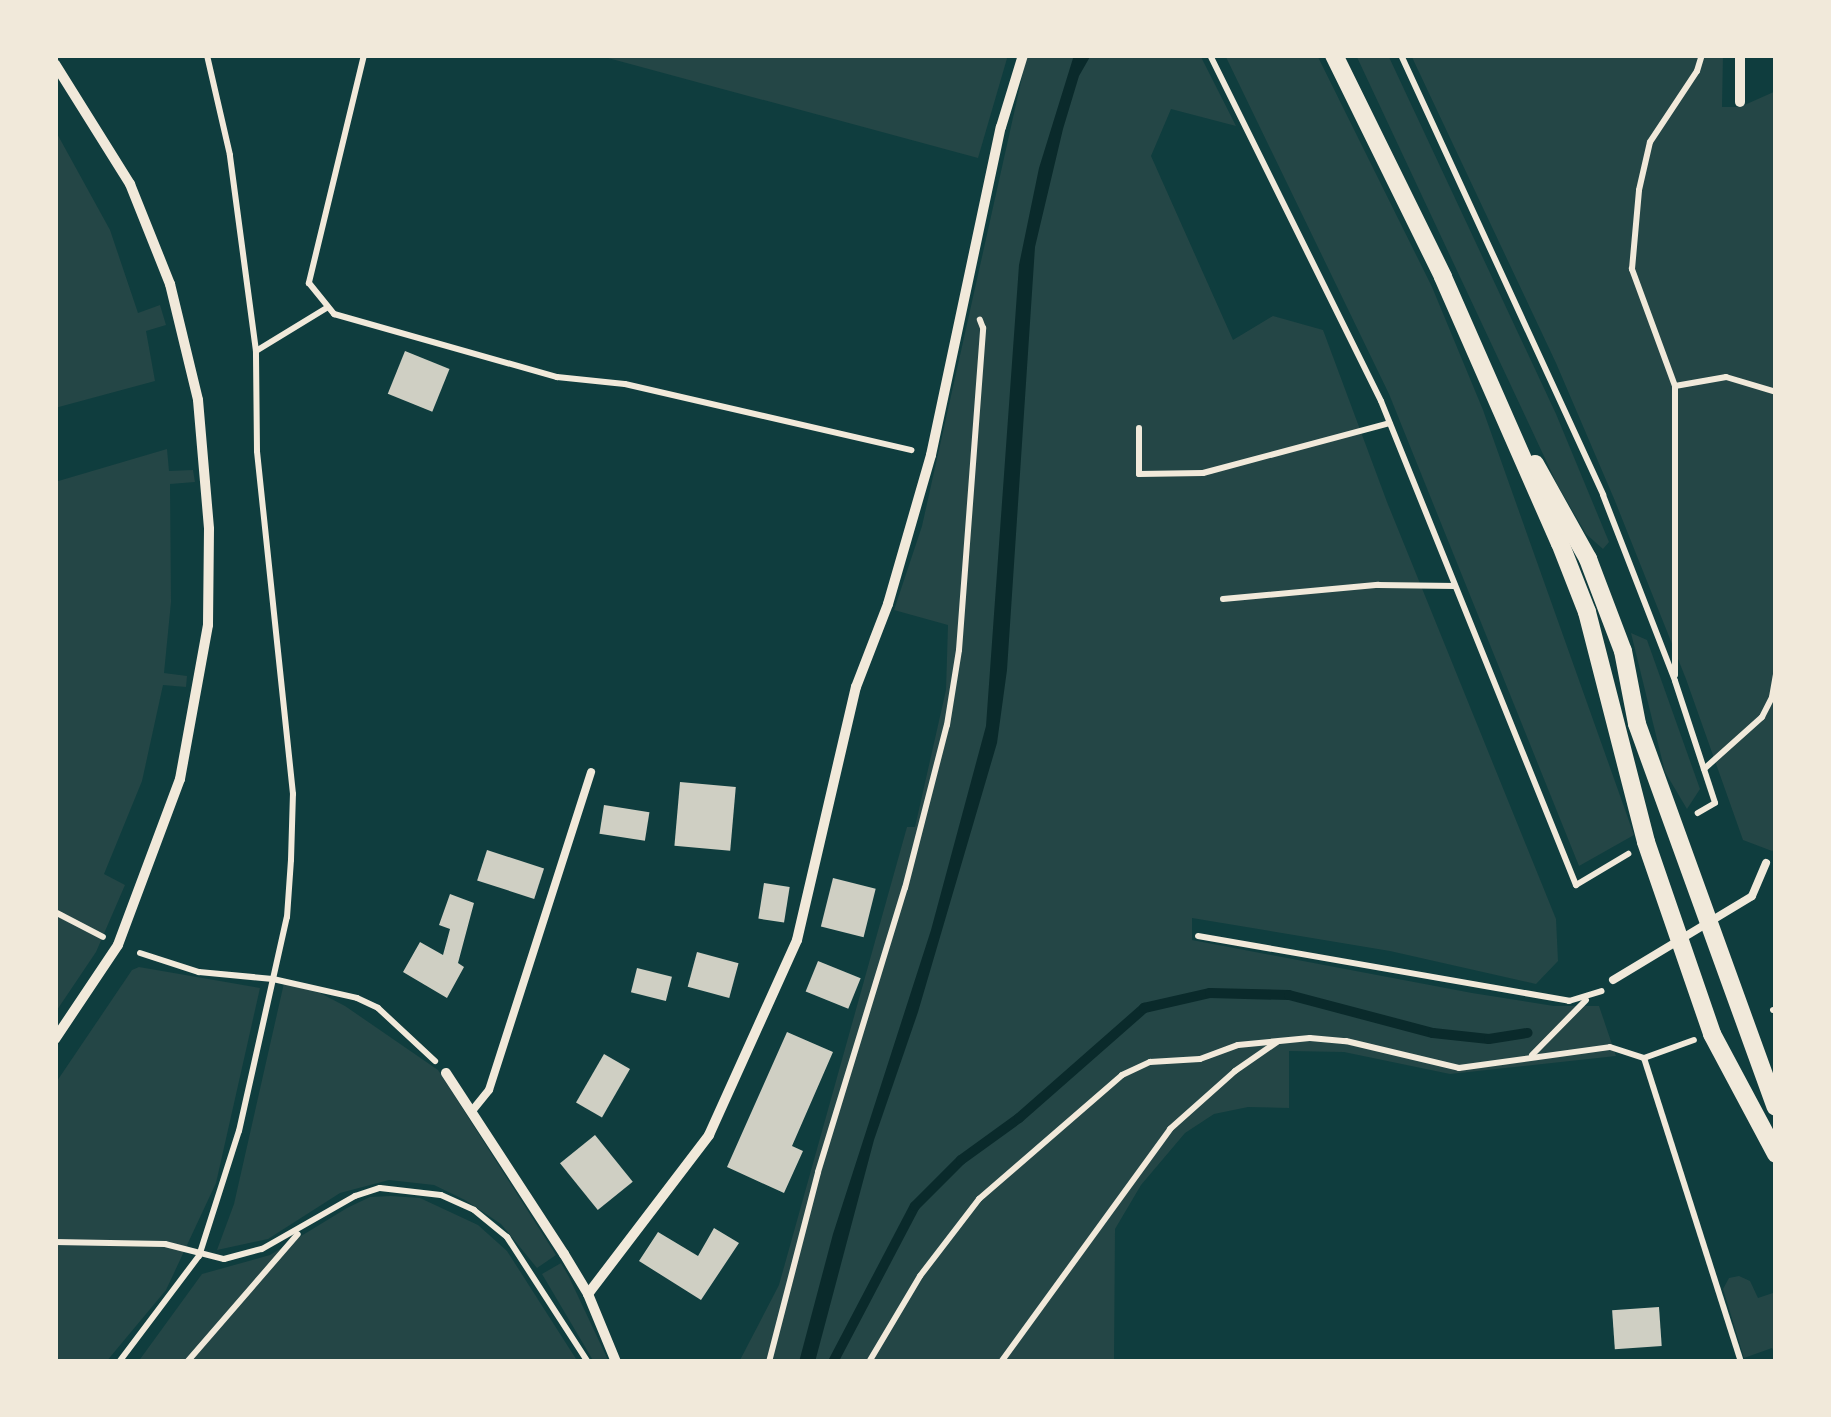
<!DOCTYPE html>
<html>
<head>
<meta charset="utf-8">
<style>
	body { margin:0 }
	#map { position:relative; width:1831px; height:1417px; overflow:hidden; background:#0f3d3e; font-family:Ubuntu,sans-serif }
	div>[style] { position:absolute }
	.green>* { inset:0; background:#244646 }
	.water>* { inset:0; background:#0a2a2b }
	.stream>* { height:10px; margin:-5px; padding:0 5px; transform-origin:5px; border-radius:5px; background:#0a2a2b }
	.building>* { inset:0; background:#cfcfc3; transform-origin:0 0 }
	.path>* { height:6px; margin:-3px; padding:0 3px; transform-origin:3px; border-radius:3px; background:#f1e9da }
	.service>* { height:8px; margin:-4px; padding:0 4px; transform-origin:4px; border-radius:4px; background:#f1e9da }
	.minor>* { height:10px; margin:-5px; padding:0 5px; transform-origin:5px; border-radius:5px; background:#f1e9da }
	.tertiary>* { height:18px; margin:-9px; padding:0 9px; transform-origin:9px; border-radius:9px; background:#f1e9da }
	span { translate:-50% -50%; white-space:nowrap; text-align:center; line-height:1.15; -webkit-text-stroke:10px #f1e9da; paint-order:stroke }
	.frame { position:absolute; inset:0; border:58px solid #f1e9da; pointer-events:none }
</style>
</head>
<body>
<div id="map">
	<div class="green">
		<div style="clip-path:polygon(597px 55px,1008px 55px,978px 158px)"></div>
		<div style="clip-path:polygon(1027px 55px,1200px 55px,1236px 126px,1171px 109px,1151px 156px,1233px 340px,1273px 316px,1323px 330px,1387px 502px,1556px 919px,1558px 961px,1536px 984px,1390px 951px,1192px 918px,1192px 940px,1472px 993px,1554px 1006px,1599px 1006px,1616px 1056px,1450px 1074px,1344px 1052px,1289px 1051px,1289px 1108px,1248px 1107px,1214px 1114px,1185px 1133px,1141px 1185px,1115px 1229px,1114px 1362px,739px 1362px,779px 1285px,907px 827px,915px 827px,946px 690px,948px 625px,894px 610px,922px 526px)"></div>
		<div style="clip-path:polygon(1225px 55px,1317px 55px,1432px 287px,1483px 410px,1634px 835px,1579px 866px,1389px 394px)"></div>
		<div style="clip-path:polygon(1356px 55px,1388px 55px,1556px 414px,1609px 542px,1603px 549px,1586px 534px,1557px 484px)"></div>
		<div style="clip-path:polygon(1411px 55px,1723px 55px,1722px 107px,1740px 107px,1776px 91px,1776px 849px,1772px 851px,1743px 840px,1686px 679px,1615px 501px,1556px 363px)"></div>
		<div style="clip-path:polygon(55px 130px,110px 230px,138px 313px,160px 305px,166px 325px,146px 331px,155px 381px,55px 408px)"></div>
		<div style="clip-path:polygon(167px 449px,169px 471px,193px 470px,195px 482px,170px 484px,171px 602px,164px 673px,187px 676px,186px 687px,163px 685px,142px 781px,104px 874px,125px 885px,96px 952px,55px 1013px,55px 482px)"></div>
		<div style="clip-path:polygon(1631px 633px,1647px 640px,1700px 789px,1687px 809px,1665px 772px)"></div>
		<div style="clip-path:polygon(139px 967px,260px 988px,216px 1183px,166px 1290px,106px 1362px,55px 1362px,55px 1084px,132px 970px)"></div>
		<div style="clip-path:polygon(284px 983px,320px 993px,345px 1006px,438px 1070px,556px 1255px,537px 1268px,501px 1224px,465px 1200px,434px 1185px,389px 1180px,340px 1193px,268px 1239px,217px 1250px,234px 1204px)"></div>
		<div style="clip-path:polygon(391px 1196px,420px 1198px,478px 1225px,507px 1251px,578px 1362px,138px 1362px,202px 1274px,270px 1255px,347px 1208px,370px 1197px)"></div>
		<div style="clip-path:polygon(561px 1263px,569px 1277px,609px 1362px,594px 1362px,542px 1274px)"></div>
		<div style="clip-path:polygon(1739px 1276px,1750px 1281px,1758px 1298px,1776px 1292px,1776px 1356px,1772px 1348px,1744px 1358px,1723px 1289px,1729px 1278px)"></div>
	</div>
	<div class="water">
		<div style="clip-path:polygon(1074px 55px,1091px 55px,1079px 76px,1063px 129px,1035px 247px,1007px 670px,997px 743px,918px 1012px,874px 1140px,815px 1362px,799px 1362px,833px 1234px,931px 930px,986px 726px,1019px 265px,1039px 168px)"></div>
	</div>
	<div class="stream">
		<div style="left:833px;top:1362px;width:176px;rotate:-62.3deg"></div>
		<div style="left:915px;top:1206px;width:65px;rotate:-45deg"></div>
		<div style="left:961px;top:1160px;width:72px;rotate:-35.9deg"></div>
		<div style="left:1019px;top:1118px;width:167px;rotate:-41.3deg"></div>
		<div style="left:1144px;top:1008px;width:68px;rotate:-12.8deg"></div>
		<div style="left:1210px;top:993px;width:79px;rotate:1.5deg"></div>
		<div style="left:1289px;top:995px;width:149px;rotate:14.8deg"></div>
		<div style="left:1433px;top:1033px;width:56px;rotate:6.1deg"></div>
		<div style="left:1489px;top:1039px;width:39px;rotate:-9deg"></div>
	</div>
	<div class="building">
		<div style="left:405px;top:351px;width:48px;height:46px;rotate:22deg"></div>
		<div style="left:680px;top:782px;width:56px;height:64px;rotate:5deg"></div>
		<div style="left:604px;top:805px;width:46px;height:29px;rotate:9deg"></div>
		<div style="left:487px;top:850px;width:60px;height:32px;rotate:18deg"></div>
		<div style="left:833px;top:878px;width:44px;height:50px;rotate:14deg"></div>
		<div style="left:764px;top:883px;width:26px;height:36px;rotate:9deg"></div>
		<div style="clip-path:polygon(450px 894px,474px 903px,458px 963px,464px 967px,447px 998px,403px 972px,420px 942px,443px 955px,450px 929px,439px 925px)"></div>
		<div style="left:697px;top:952px;width:43px;height:36px;rotate:15deg"></div>
		<div style="left:818px;top:961px;width:46px;height:33px;rotate:22deg"></div>
		<div style="left:637px;top:968px;width:36px;height:25px;rotate:14deg"></div>
		<div style="clip-path:polygon(787px 1032px,833px 1052px,792px 1146px,803px 1151px,784px 1193px,727px 1167px)"></div>
		<div style="left:604px;top:1054px;width:30px;height:56px;rotate:30deg"></div>
		<div style="left:595px;top:1135px;width:60px;height:45px;rotate:51deg"></div>
		<div style="clip-path:polygon(714px 1228px,739px 1243px,701px 1300px,639px 1261px,658px 1232px,698px 1256px)"></div>
		<div style="left:1659px;top:1307px;width:39px;height:47px;rotate:86deg"></div>
	</div>
	<div class="path">
		<div style="left:364px;top:55px;width:235px;rotate:103.6deg"></div>
		<div style="left:309px;top:283px;width:40px;rotate:51deg"></div>
		<div style="left:334px;top:314px;width:232px;rotate:15.8deg"></div>
		<div style="left:557px;top:377px;width:68px;rotate:5.9deg"></div>
		<div style="left:625px;top:384px;width:294px;rotate:13deg"></div>
		<div style="left:1210px;top:55px;width:386px;rotate:63.7deg"></div>
		<div style="left:1381px;top:401px;width:522px;rotate:68.06deg"></div>
		<div style="left:1576px;top:885px;width:61px;rotate:-30.8deg"></div>
		<div style="left:1401px;top:55px;width:484px;rotate:65.3deg"></div>
		<div style="left:1603px;top:495px;width:199px;rotate:68.8deg"></div>
		<div style="left:1675px;top:681px;width:128px;rotate:71.8deg"></div>
		<div style="left:1715px;top:803px;width:20px;rotate:150deg"></div>
		<div style="left:256px;top:351px;width:84px;rotate:-31.4deg"></div>
		<div style="left:1675px;top:386px;width:52px;rotate:-10deg"></div>
		<div style="left:1726px;top:377px;width:52px;rotate:16.7deg"></div>
		<div style="left:1139px;top:428px;width:46px;rotate:90deg"></div>
		<div style="left:1139px;top:474px;width:64px;rotate:-0.9deg"></div>
		<div style="left:1203px;top:473px;width:193px;rotate:-15deg"></div>
		<div style="left:1223px;top:599px;width:156px;rotate:-5.2deg"></div>
		<div style="left:1378px;top:585px;width:77px;rotate:0.7deg"></div>
		<div style="left:1675px;top:675px;width:289px;rotate:-90deg"></div>
		<div style="left:1675px;top:386px;width:125px;rotate:-110.2deg"></div>
		<div style="left:1632px;top:269px;width:79px;rotate:-84.9deg"></div>
		<div style="left:1639px;top:190px;width:49px;rotate:-77.1deg"></div>
		<div style="left:1650px;top:142px;width:85px;rotate:-56.5deg"></div>
		<div style="left:1697px;top:71px;width:17px;rotate:-73deg"></div>
		<div style="left:1704px;top:769px;width:78px;rotate:-41.9deg"></div>
		<div style="left:1762px;top:717px;width:22px;rotate:-63deg"></div>
		<div style="left:1772px;top:697px;width:23px;rotate:-80deg"></div>
		<div style="left:55px;top:912px;width:54px;rotate:27.5deg"></div>
		<div style="left:1198px;top:936px;width:377px;rotate:9.9deg"></div>
		<div style="left:1569px;top:1001px;width:34px;rotate:-17deg"></div>
		<div style="left:140px;top:953px;width:62px;rotate:17.9deg"></div>
		<div style="left:199px;top:972px;width:74px;rotate:5.4deg"></div>
		<div style="left:273px;top:979px;width:86px;rotate:12.7deg"></div>
		<div style="left:357px;top:998px;width:23px;rotate:25deg"></div>
		<div style="left:378px;top:1008px;width:78px;rotate:42.9deg"></div>
		<div style="left:1773px;top:1010px;width:3px;rotate:-18deg"></div>
		<div style="left:1532px;top:1055px;width:77px;rotate:-45.5deg"></div>
		<div style="left:1644px;top:1058px;width:319px;rotate:72.3deg"></div>
		<div style="left:55px;top:1242px;width:110px;rotate:1deg"></div>
		<div style="left:165px;top:1244px;width:61px;rotate:14.3deg"></div>
		<div style="left:224px;top:1259px;width:39px;rotate:-15deg"></div>
		<div style="left:262px;top:1249px;width:107px;rotate:-29.7deg"></div>
		<div style="left:355px;top:1196px;width:26px;rotate:-18deg"></div>
		<div style="left:380px;top:1188px;width:61px;rotate:6.5deg"></div>
		<div style="left:441px;top:1195px;width:36px;rotate:24deg"></div>
		<div style="left:474px;top:1210px;width:43px;rotate:39.3deg"></div>
		<div style="left:507px;top:1237px;width:149px;rotate:57.1deg"></div>
		<div style="left:119px;top:1362px;width:133px;rotate:-53deg"></div>
		<div style="left:199px;top:1256px;width:131px;rotate:-72.3deg"></div>
		<div style="left:239px;top:1131px;width:219px;rotate:-77.4deg"></div>
		<div style="left:287px;top:917px;width:57px;rotate:-86deg"></div>
		<div style="left:291px;top:860px;width:66px;rotate:-88.3deg"></div>
		<div style="left:293px;top:794px;width:345px;rotate:-96deg"></div>
		<div style="left:257px;top:451px;width:100px;rotate:-90.6deg"></div>
		<div style="left:256px;top:351px;width:198px;rotate:-97.6deg"></div>
		<div style="left:230px;top:155px;width:103px;rotate:-103deg"></div>
		<div style="left:187px;top:1362px;width:169px;rotate:-49.1deg"></div>
		<div style="left:769px;top:1362px;width:196px;rotate:-75.5deg"></div>
		<div style="left:818px;top:1172px;width:297px;rotate:-73deg"></div>
		<div style="left:905px;top:888px;width:168px;rotate:-75.6deg"></div>
		<div style="left:947px;top:725px;width:76px;rotate:-80.9deg"></div>
		<div style="left:959px;top:650px;width:323px;rotate:-85.7deg"></div>
		<div style="left:983px;top:328px;width:9px;rotate:-111deg"></div>
		<div style="left:869px;top:1362px;width:100px;rotate:-59.3deg"></div>
		<div style="left:920px;top:1276px;width:97px;rotate:-52.5deg"></div>
		<div style="left:979px;top:1199px;width:189px;rotate:-40.9deg"></div>
		<div style="left:1122px;top:1075px;width:31px;rotate:-25deg"></div>
		<div style="left:1150px;top:1062px;width:50px;rotate:-3.4deg"></div>
		<div style="left:1200px;top:1059px;width:40px;rotate:-20.2deg"></div>
		<div style="left:1238px;top:1045px;width:72px;rotate:-5.6deg"></div>
		<div style="left:1310px;top:1038px;width:36px;rotate:5deg"></div>
		<div style="left:1346px;top:1041px;width:116px;rotate:13.4deg"></div>
		<div style="left:1459px;top:1068px;width:152px;rotate:-7.9deg"></div>
		<div style="left:1610px;top:1047px;width:36px;rotate:18deg"></div>
		<div style="left:1644px;top:1058px;width:53px;rotate:-19.8deg"></div>
		<div style="left:1001px;top:1362px;width:288px;rotate:-54deg"></div>
		<div style="left:1170px;top:1129px;width:87px;rotate:-41.7deg"></div>
		<div style="left:1235px;top:1071px;width:51px;rotate:-34.6deg"></div>
	</div>
	<div class="service">
		<div style="left:1613px;top:980px;width:162px;rotate:-31.1deg"></div>
		<div style="left:1752px;top:896px;width:36px;rotate:-67deg"></div>
		<div style="left:472px;top:1111px;width:27px;rotate:-51deg"></div>
		<div style="left:489px;top:1090px;width:334px;rotate:-72.2deg"></div>
	</div>
	<div class="minor">
		<div style="left:55px;top:64px;width:142px;rotate:58deg"></div>
		<div style="left:130px;top:184px;width:108px;rotate:68.2deg"></div>
		<div style="left:170px;top:284px;width:119px;rotate:76.4deg"></div>
		<div style="left:198px;top:400px;width:129px;rotate:85.1deg"></div>
		<div style="left:209px;top:529px;width:96px;rotate:90.6deg"></div>
		<div style="left:208px;top:625px;width:157px;rotate:100.3deg"></div>
		<div style="left:180px;top:779px;width:177px;rotate:110.5deg"></div>
		<div style="left:118px;top:945px;width:113px;rotate:123.8deg"></div>
		<div style="left:1740px;top:102px;width:47px;rotate:-90deg"></div>
		<div style="left:446px;top:1073px;width:216px;rotate:56.9deg"></div>
		<div style="left:564px;top:1254px;width:47px;rotate:59deg"></div>
		<div style="left:588px;top:1294px;width:74px;rotate:67.6deg"></div>
		<div style="left:588px;top:1294px;width:200px;rotate:-52.7deg"></div>
		<div style="left:709px;top:1135px;width:214px;rotate:-65.7deg"></div>
		<div style="left:797px;top:940px;width:260px;rotate:-76.9deg"></div>
		<div style="left:856px;top:687px;width:89px;rotate:-68.9deg"></div>
		<div style="left:888px;top:604px;width:155px;rotate:-73.9deg"></div>
		<div style="left:931px;top:455px;width:335px;rotate:-78deg"></div>
		<div style="left:1001px;top:127px;width:75px;rotate:-73deg"></div>
	</div>
	<div class="tertiary">
		<div style="left:1334px;top:55px;width:247px;rotate:63.8deg"></div>
		<div style="left:1443px;top:277px;width:291px;rotate:66.3deg"></div>
		<div style="left:1560px;top:543px;width:74px;rotate:68.6deg"></div>
		<div style="left:1587px;top:612px;width:237px;rotate:75.6deg"></div>
		<div style="left:1646px;top:842px;width:203px;rotate:71deg"></div>
		<div style="left:1712px;top:1034px;width:136px;rotate:61.9deg"></div>
		<div style="left:1535px;top:464px;width:109px;rotate:60.8deg"></div>
		<div style="left:1588px;top:559px;width:98px;rotate:69.2deg"></div>
		<div style="left:1623px;top:651px;width:74px;rotate:79.1deg"></div>
		<div style="left:1637px;top:724px;width:407px;rotate:70.1deg"></div>
	</div>
	<div class="frame"></div>
</div>
</body>
</html>
